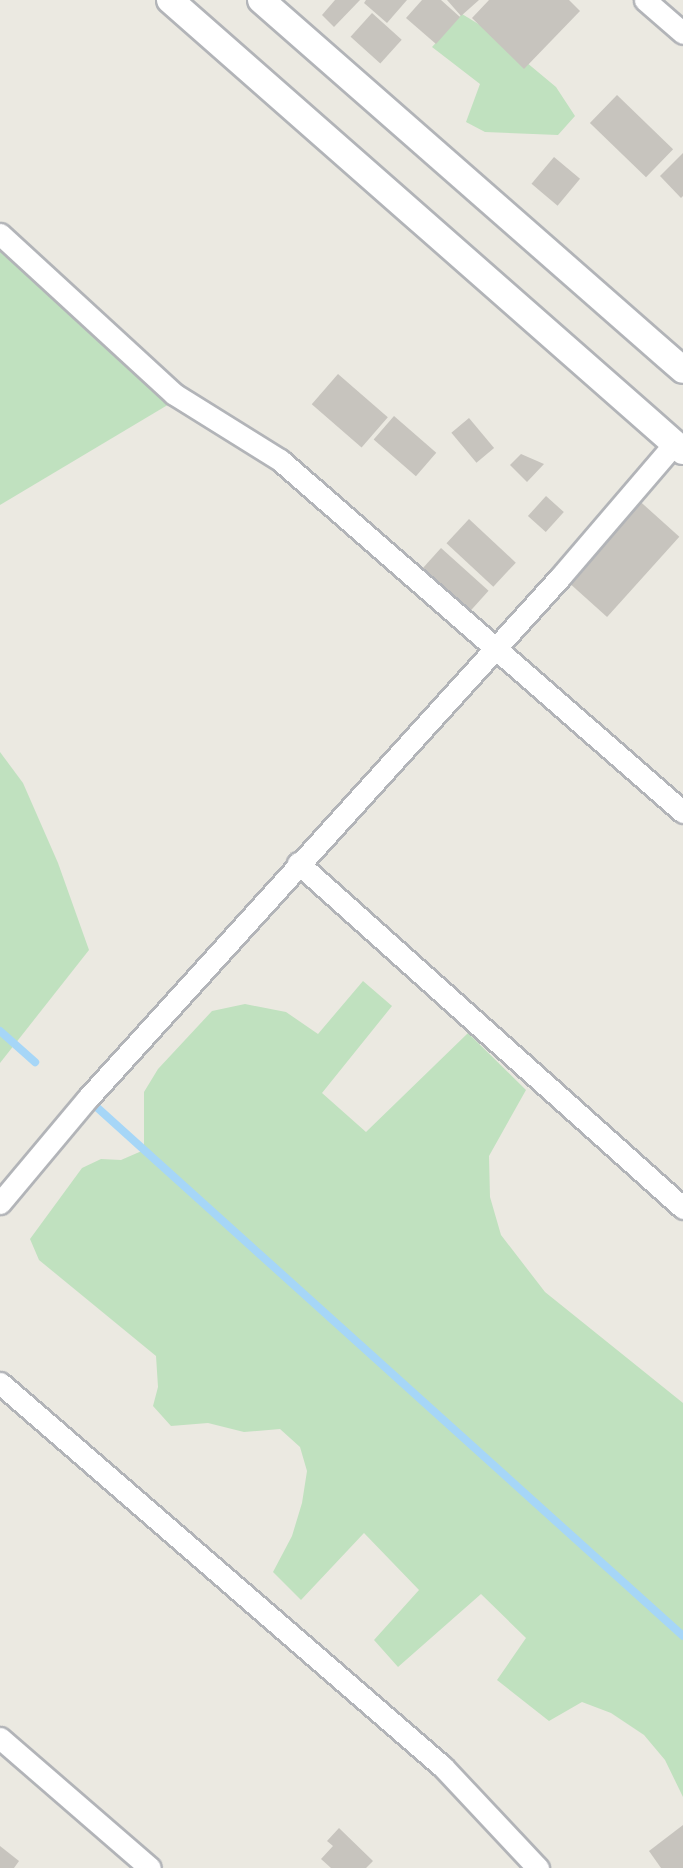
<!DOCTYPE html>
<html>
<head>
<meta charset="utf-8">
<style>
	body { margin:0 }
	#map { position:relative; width:683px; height:1868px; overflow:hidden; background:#ebe9e1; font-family:Quicksand,sans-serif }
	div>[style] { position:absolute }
	.green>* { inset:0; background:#c0e1bf }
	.stream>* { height:8px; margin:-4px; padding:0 4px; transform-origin:4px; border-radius:4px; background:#a6d6f7 }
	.building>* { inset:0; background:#c7c4be; transform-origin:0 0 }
	.roads { filter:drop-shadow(2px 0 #b2b4b8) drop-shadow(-2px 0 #b2b4b8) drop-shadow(0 2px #b2b4b8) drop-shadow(0 -2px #b2b4b8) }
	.minor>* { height:21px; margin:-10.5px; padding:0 10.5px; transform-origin:10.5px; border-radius:10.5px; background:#fff }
	.tertiary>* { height:26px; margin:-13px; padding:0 13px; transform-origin:13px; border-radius:13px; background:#fff }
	span { translate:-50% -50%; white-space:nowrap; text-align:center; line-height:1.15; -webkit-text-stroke:6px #fff; paint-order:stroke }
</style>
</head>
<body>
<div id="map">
	<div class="green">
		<div style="clip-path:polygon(462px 14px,485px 28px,556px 87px,575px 116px,558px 135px,485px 132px,466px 122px,480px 84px,432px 47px)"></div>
		<div style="clip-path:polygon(0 245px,176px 400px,0 505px)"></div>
		<div style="clip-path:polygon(0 752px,23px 783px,58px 863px,89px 950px,0 1063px)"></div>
		<div style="clip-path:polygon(363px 981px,392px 1006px,322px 1093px,366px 1132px,468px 1033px,526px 1090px,489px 1156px,490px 1197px,501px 1235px,545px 1292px,683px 1403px,683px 1797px,665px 1760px,644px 1735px,611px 1713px,582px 1702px,549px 1721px,497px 1680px,526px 1638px,481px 1594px,398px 1667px,374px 1640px,419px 1590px,364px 1533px,301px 1600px,273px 1572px,292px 1536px,302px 1503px,307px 1471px,300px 1447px,280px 1429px,244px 1432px,208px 1423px,171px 1426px,153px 1406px,158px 1387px,156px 1356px,39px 1260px,30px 1239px,82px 1168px,101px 1159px,121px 1160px,144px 1150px,144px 1092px,158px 1069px,212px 1011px,245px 1004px,286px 1012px,318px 1034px)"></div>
	</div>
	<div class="stream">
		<div style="left:0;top:1031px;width:47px;rotate:41.5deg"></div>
		<div style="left:91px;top:1102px;width:797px;rotate:42.05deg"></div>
	</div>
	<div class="building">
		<div style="clip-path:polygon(335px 0,360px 0,334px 27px,322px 15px)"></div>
		<div style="clip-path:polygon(366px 0,407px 0,387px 23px,364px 3px)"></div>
		<div style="clip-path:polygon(422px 0,441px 0,460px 17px,436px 44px,406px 18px)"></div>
		<div style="clip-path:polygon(447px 0,479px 0,461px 16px)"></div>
		<div style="clip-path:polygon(489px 0,569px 0,580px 11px,524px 69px,472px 18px)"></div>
		<div style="left:372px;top:13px;width:40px;height:32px;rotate:42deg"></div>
		<div style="left:617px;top:95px;width:78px;height:39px;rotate:44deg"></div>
		<div style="clip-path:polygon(683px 153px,683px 196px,681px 198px,660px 176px)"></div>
		<div style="left:554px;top:157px;width:34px;height:35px;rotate:40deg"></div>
		<div style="left:338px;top:374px;width:66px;height:40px;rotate:41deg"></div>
		<div style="left:394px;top:416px;width:56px;height:31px;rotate:41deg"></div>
		<div style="left:469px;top:418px;width:39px;height:23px;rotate:50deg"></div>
		<div style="clip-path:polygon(521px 454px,544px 464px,527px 482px,510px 465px)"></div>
		<div style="left:546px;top:496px;width:24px;height:27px;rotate:42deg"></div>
		<div style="left:634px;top:496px;width:61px;height:108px;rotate:42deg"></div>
		<div style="left:469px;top:519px;width:64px;height:33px;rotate:43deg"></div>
		<div style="left:441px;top:548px;width:64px;height:31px;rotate:42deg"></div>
		<div style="clip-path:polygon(683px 1825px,683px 1868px,661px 1868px,649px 1851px)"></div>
		<div style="clip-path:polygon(339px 1828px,373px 1861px,366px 1868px,331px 1868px,321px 1859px,333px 1846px,327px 1841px)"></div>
		<div style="clip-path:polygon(0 1846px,19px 1861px,14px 1868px,0 1868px)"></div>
	</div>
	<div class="roads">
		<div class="minor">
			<div style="left:645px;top:0;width:50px;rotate:41deg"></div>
			<div style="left:0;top:234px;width:236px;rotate:42.6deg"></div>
			<div style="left:174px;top:394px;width:125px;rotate:31.9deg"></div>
			<div style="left:280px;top:460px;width:535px;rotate:41.14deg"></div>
			<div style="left:298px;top:863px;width:517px;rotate:41.86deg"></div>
			<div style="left:0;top:1203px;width:136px;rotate:-50.1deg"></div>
			<div style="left:87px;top:1099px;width:706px;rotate:-47.81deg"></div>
			<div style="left:561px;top:576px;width:175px;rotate:-49.4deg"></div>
			<div style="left:0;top:1383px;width:586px;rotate:40.92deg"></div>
			<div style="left:443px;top:1767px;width:139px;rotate:46.8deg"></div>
			<div style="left:0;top:1738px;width:198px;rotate:40.9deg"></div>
		</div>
		<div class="tertiary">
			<div style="left:170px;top:0;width:683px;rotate:41.32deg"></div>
			<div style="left:261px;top:0;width:561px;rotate:41.24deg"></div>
		</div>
	</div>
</div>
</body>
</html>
